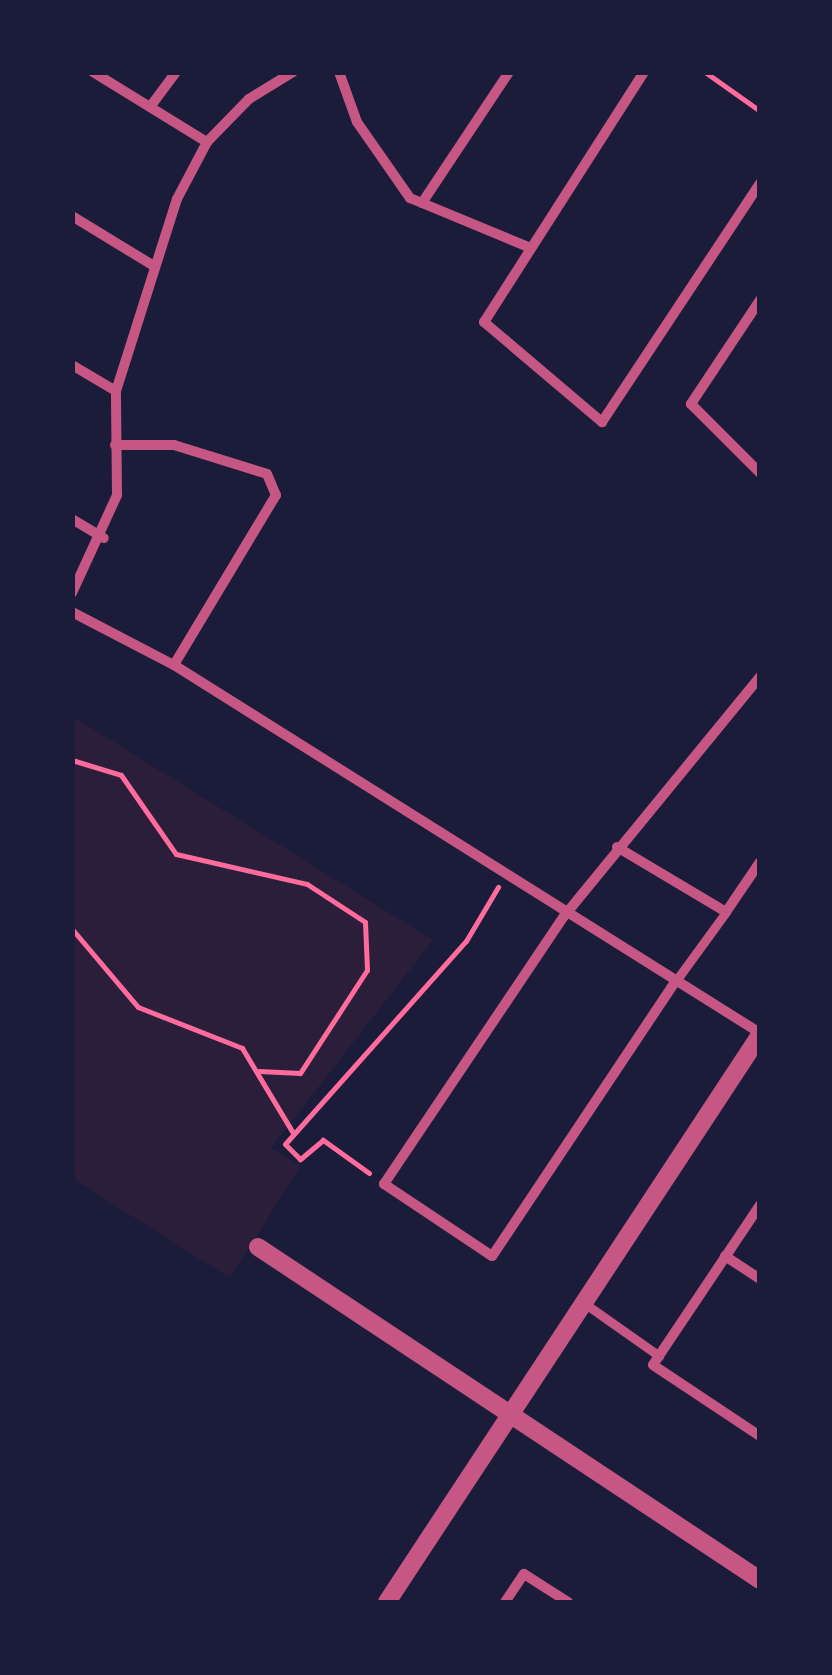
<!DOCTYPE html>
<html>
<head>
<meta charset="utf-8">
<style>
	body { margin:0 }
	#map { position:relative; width:832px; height:1675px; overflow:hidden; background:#1b1b3a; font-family:Arial,sans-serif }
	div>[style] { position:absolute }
	.green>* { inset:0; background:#2a1e3b }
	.path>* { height:5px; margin:-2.5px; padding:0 2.5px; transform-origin:2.5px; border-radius:2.5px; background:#ff6b9d }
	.pedestrian>* { height:9px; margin:-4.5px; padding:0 4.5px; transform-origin:4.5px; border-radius:4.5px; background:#c65784 }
	.minor>* { height:10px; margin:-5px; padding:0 5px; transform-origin:5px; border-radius:5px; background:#c65784 }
	.tertiary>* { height:18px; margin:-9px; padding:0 9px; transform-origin:9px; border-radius:9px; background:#c65784 }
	span { translate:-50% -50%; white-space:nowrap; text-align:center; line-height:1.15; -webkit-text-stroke:10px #1b1b3a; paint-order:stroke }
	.frame { position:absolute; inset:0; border:75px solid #1b1b3a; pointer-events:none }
</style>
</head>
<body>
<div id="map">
	<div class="green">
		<div style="clip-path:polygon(72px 716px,433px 940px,271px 1148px,301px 1166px,230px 1278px,73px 1179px)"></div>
	</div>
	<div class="path">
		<div style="left:705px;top:72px;width:67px;rotate:35.3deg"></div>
		<div style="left:72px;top:760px;width:51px;rotate:17deg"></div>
		<div style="left:121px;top:775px;width:96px;rotate:55.2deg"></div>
		<div style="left:176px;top:854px;width:134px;rotate:12.9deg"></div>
		<div style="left:307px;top:884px;width:69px;rotate:33.2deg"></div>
		<div style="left:365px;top:922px;width:48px;rotate:87.6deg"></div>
		<div style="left:367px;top:970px;width:123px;rotate:123deg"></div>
		<div style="left:300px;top:1073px;width:41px;rotate:-177.2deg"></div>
		<div style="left:72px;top:929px;width:102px;rotate:49.8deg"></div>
		<div style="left:138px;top:1007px;width:112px;rotate:21.5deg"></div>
		<div style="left:242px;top:1048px;width:99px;rotate:59deg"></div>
		<div style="left:369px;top:1173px;width:57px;rotate:-144.3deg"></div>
		<div style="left:323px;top:1140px;width:30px;rotate:140deg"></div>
		<div style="left:300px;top:1159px;width:21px;rotate:-135deg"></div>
		<div style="left:285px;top:1144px;width:272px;rotate:-48.3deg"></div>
		<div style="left:466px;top:941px;width:63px;rotate:-59.3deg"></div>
	</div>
	<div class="pedestrian">
		<div style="left:675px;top:982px;width:87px;rotate:-53.9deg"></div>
		<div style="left:584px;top:1303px;width:92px;rotate:35.2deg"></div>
	</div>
	<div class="minor">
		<div style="left:93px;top:72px;width:134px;rotate:31.6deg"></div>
		<div style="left:339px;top:72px;width:53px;rotate:70.2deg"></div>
		<div style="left:357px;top:122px;width:93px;rotate:55.1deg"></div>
		<div style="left:410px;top:198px;width:131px;rotate:22.5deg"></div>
		<div style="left:644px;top:72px;width:297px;rotate:122.6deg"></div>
		<div style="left:484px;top:322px;width:155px;rotate:40.3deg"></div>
		<div style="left:602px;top:422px;width:287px;rotate:-56.5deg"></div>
		<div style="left:150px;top:107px;width:44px;rotate:-53.4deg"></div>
		<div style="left:422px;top:203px;width:157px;rotate:-56.4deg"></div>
		<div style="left:72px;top:216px;width:96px;rotate:31.4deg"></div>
		<div style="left:760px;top:300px;width:125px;rotate:123.6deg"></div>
		<div style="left:691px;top:404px;width:98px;rotate:45deg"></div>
		<div style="left:72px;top:365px;width:51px;rotate:30.6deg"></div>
		<div style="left:115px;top:445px;width:59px"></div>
		<div style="left:174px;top:445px;width:97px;rotate:17.3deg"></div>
		<div style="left:267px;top:474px;width:23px;rotate:67deg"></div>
		<div style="left:276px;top:495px;width:198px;rotate:121deg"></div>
		<div style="left:72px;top:519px;width:37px;rotate:31deg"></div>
		<div style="left:72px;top:593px;width:108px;rotate:-65.3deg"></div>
		<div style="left:117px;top:495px;width:104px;rotate:-90.6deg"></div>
		<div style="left:116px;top:391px;width:201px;rotate:-72.4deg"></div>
		<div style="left:177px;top:199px;width:64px;rotate:-62.2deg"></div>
		<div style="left:207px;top:142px;width:60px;rotate:-45.7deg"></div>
		<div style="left:249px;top:99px;width:52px;rotate:-31.5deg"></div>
		<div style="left:72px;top:612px;width:115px;rotate:27.5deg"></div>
		<div style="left:174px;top:665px;width:692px;rotate:32.13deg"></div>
		<div style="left:617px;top:847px;width:127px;rotate:30.8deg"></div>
		<div style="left:726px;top:912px;width:60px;rotate:-55.8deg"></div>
		<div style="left:675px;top:982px;width:329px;rotate:123.7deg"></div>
		<div style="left:492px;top:1256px;width:130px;rotate:-146.3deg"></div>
		<div style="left:384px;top:1184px;width:324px;rotate:-56.1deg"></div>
		<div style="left:565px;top:915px;width:308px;rotate:-50.7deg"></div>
		<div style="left:760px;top:1205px;width:192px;rotate:123.8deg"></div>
		<div style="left:653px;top:1365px;width:128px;rotate:33.6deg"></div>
		<div style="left:725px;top:1256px;width:42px;rotate:33.3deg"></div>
		<div style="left:505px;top:1602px;width:34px;rotate:-56deg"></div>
		<div style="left:524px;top:1574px;width:52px;rotate:32.5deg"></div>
	</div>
	<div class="tertiary">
		<div style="left:258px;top:1247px;width:602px;rotate:33.56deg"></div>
		<div style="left:387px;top:1602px;width:679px;rotate:-56.66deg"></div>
	</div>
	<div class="frame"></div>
</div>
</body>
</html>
